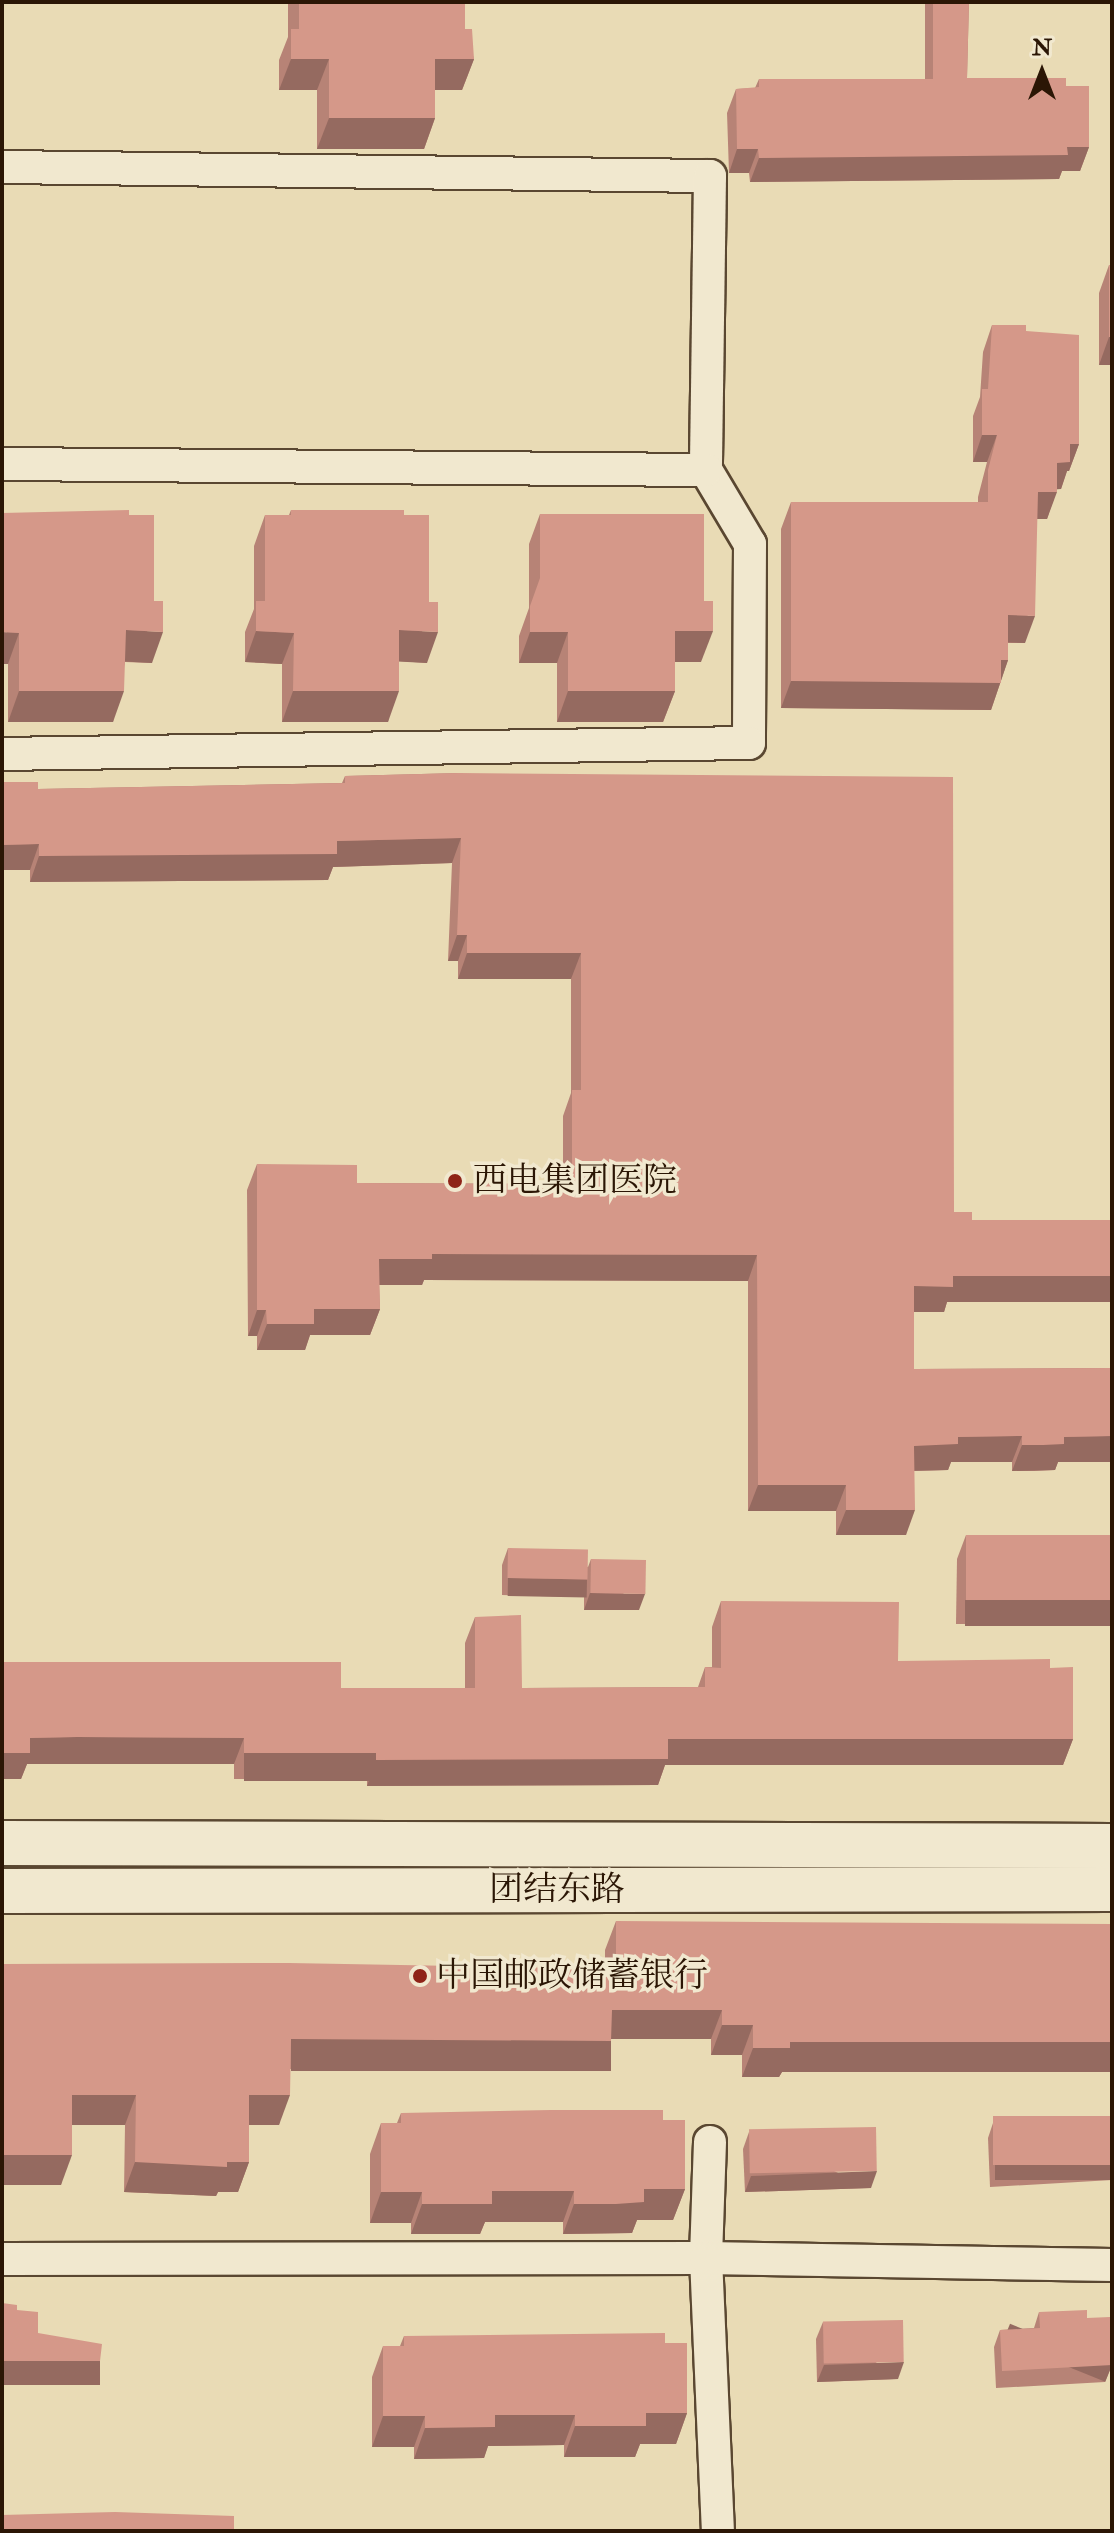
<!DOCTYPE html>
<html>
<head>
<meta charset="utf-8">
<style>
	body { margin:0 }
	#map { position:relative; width:1114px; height:2533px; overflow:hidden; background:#e9dbb5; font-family:"IM FELL Double Pica","Noto Serif SC",serif }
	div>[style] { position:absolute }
	.roads { filter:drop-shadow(2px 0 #5a4731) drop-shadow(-2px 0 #5a4731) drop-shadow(0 2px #5a4731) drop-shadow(0 -2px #5a4731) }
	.street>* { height:32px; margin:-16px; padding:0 16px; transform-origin:16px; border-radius:16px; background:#f1e8cf }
	.secondary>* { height:44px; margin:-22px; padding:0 22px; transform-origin:22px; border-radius:22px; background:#f1e8cf }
	.wall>* { inset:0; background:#b78376 }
	.shaded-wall>* { inset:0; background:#956a60; transform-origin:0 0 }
	.building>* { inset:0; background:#d59889; transform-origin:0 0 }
	.dots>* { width:22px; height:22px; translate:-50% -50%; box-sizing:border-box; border:4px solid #f1e8cf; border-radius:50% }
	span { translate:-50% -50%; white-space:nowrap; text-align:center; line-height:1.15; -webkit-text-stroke:7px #f1e8cf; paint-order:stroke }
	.poi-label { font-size:34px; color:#2b1605 }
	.left { translate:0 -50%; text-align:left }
	.street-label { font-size:34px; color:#2b1605 }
	.frame { position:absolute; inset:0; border:4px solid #2b1605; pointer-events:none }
	.north { position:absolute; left:1002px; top:32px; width:80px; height:80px; -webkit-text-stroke:6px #f1e8cf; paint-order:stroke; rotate:0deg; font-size:22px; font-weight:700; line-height:32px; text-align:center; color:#2b1605 }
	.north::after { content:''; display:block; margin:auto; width:28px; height:36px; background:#2b1605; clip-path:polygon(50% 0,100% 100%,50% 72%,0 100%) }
</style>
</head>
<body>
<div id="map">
	<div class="roads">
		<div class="street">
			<div style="left:2px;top:167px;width:708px;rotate:0.73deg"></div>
			<div style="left:710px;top:176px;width:294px;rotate:90.8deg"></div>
			<div style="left:706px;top:470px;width:86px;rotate:59.3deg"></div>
			<div style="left:750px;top:544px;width:199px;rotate:90.3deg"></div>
			<div style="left:749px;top:743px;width:747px;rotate:179.16deg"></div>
			<div style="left:2px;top:464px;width:704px;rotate:0.49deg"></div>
			<div style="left:710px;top:2142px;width:116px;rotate:92deg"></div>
			<div style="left:706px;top:2258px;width:273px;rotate:87.5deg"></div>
			<div style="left:2px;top:2259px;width:704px;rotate:-0.08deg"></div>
			<div style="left:706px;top:2258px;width:406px;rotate:1deg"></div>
		</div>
		<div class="secondary">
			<div style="left:2px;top:1843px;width:1110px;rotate:0.15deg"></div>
			<div style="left:2px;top:1891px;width:1110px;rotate:-0.1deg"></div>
		</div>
	</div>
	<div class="wall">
		<div style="clip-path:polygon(288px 2px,465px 2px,465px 29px,474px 59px,462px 90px,435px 90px,435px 118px,424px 149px,317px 149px,317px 90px,279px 90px,279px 60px,288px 37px)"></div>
		<div style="clip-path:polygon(925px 2px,969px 2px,967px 78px,1066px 86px,1089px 147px,1080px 171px,1062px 171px,1059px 179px,750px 182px,749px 173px,729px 173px,727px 113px,736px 89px,755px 88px,759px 79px,925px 79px)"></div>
		<div style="clip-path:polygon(1109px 265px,1112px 365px,1099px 365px,1099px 293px)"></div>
		<div style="clip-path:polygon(992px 325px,1026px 331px,1079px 444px,1069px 471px,1067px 471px,1061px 489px,1057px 489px,1047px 519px,1037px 519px,1025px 643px,1008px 643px,1008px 660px,991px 710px,781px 708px,781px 529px,791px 502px,978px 502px,978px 497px,987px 462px,973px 462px,973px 416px,980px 397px,983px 352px)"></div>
		<div style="clip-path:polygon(291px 510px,404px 515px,427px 663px,399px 661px,388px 722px,282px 722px,282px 664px,245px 662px,245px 632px,254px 609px,254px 546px,265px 515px,289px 515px)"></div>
		<div style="clip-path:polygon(2px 513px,129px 515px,152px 663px,125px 662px,113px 722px,8px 722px,8px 664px)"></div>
		<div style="clip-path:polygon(540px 514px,701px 662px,675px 662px,675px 691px,663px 722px,557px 722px,557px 663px,519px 663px,519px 636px,529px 608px,529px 544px)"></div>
		<div style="clip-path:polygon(459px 773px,954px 1212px,972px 1220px,1112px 1302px,947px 1302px,944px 1312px,914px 1312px,914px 1369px,1112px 1368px,1112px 1462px,1058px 1462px,1055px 1470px,1034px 1471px,1012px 1471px,1012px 1462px,951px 1462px,948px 1470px,914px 1471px,906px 1535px,836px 1535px,836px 1511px,748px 1511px,748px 1281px,424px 1280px,422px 1285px,379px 1285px,380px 1309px,370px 1335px,310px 1335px,305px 1350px,257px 1350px,257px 1336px,248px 1336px,247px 1190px,257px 1164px,357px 1183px,563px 1184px,563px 1116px,571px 1093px,571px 979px,458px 979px,458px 961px,448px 961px,452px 863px,333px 867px,328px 880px,30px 882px,30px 870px,2px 870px,2px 782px,38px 789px,342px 783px,345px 776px)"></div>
		<div style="clip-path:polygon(966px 1535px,1112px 1624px,956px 1624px,957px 1559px)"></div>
		<div style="clip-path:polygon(508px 1548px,588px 1567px,591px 1559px,639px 1610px,584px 1610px,584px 1589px,581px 1597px,502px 1595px,502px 1565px)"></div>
		<div style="clip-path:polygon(721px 1601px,898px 1661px,1050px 1668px,1073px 1739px,1063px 1765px,665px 1765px,658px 1785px,367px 1786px,367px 1779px,234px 1779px,234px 1764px,68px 1763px,27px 1764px,21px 1779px,2px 1779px,2px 1662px,341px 1688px,465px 1688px,465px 1643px,475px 1617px,522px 1688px,698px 1687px,705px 1667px,712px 1667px,712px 1627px)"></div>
		<div style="clip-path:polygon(616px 1921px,1112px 2072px,782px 2072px,779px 2077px,742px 2077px,742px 2055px,711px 2055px,711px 2039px,611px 2039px,601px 2070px,290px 2069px,279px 2125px,249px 2125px,249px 2162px,238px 2192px,218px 2192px,216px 2196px,124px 2192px,125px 2125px,72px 2125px,61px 2185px,2px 2185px,2px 1964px,605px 1969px,605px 1950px)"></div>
		<div style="clip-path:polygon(401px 2113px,663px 2120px,685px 2189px,673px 2220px,637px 2220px,632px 2233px,563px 2234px,563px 2222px,485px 2222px,480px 2234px,411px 2234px,411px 2223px,370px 2223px,370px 2154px,381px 2123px,397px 2123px)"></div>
		<div style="clip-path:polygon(1112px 2116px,1112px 2180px,990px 2187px,988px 2138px,993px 2123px)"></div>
		<div style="clip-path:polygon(749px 2132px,871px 2188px,745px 2192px,743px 2149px)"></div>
		<div style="clip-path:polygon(1039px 2312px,1087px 2318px,1112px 2365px,1105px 2382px,996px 2388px,994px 2347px,1000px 2330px,1034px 2328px)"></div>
		<div style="clip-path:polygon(823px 2322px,898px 2379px,817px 2382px,816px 2339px)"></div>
		<div style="clip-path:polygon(404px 2336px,665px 2343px,687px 2413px,676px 2444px,640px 2444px,635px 2457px,564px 2457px,564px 2445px,488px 2446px,484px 2458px,414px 2459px,414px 2447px,372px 2447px,372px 2377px,383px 2346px,400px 2346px)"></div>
	</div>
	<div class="shaded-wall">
		<div style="clip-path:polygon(291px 59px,329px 59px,317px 90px,279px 90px)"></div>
		<div style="clip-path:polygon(435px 59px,474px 59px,462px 90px,424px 90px)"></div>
		<div style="clip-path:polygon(329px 118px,435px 118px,424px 149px,317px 149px)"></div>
		<div style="clip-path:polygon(1067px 147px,1089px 147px,1080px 171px,1062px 171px,1059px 179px,750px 182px,759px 158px)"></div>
		<div style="clip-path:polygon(737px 149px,758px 149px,749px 173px,729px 173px)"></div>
		<div style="clip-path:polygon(1109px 337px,1112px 337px,1112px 365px,1099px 365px)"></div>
		<div style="clip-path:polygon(982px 435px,997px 435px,987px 462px,973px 462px)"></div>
		<div style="clip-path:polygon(1070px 444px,1079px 444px,1069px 471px,1067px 471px,1061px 489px,1047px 490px,1057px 463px)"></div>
		<div style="clip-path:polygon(1038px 492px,1057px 492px,1047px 519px,1028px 519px)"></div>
		<div style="clip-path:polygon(1008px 615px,1035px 616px,1025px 643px,998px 642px)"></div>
		<div style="clip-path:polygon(126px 630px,163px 632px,152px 663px,115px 661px)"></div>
		<div style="clip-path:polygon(399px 630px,438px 632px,427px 663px,388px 661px)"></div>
		<div style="clip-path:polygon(256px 631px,294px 633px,282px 664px,245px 662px)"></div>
		<div style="clip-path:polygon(675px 631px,713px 631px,701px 662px,663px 662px)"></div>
		<div style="clip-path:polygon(2px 632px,19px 633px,8px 664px,2px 664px)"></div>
		<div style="clip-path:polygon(530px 632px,568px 632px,557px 663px,519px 663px)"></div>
		<div style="clip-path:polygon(1001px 660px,1008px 660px,991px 710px,781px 708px,791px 681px)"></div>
		<div style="clip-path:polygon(19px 691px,124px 691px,113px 722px,8px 722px)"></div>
		<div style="clip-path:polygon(293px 691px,399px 691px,388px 722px,282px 722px)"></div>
		<div style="clip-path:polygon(568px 691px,675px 691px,663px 722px,557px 722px)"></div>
		<div style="clip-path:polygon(461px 838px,452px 863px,333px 867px,328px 880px,30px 882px,39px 856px,337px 841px)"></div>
		<div style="clip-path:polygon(39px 844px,30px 870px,2px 870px,2px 845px)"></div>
		<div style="clip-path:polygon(457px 935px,467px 935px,458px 961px,448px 961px)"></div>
		<div style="clip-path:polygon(467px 953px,581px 953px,571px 979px,458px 979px)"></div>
		<div style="clip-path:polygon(432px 1254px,757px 1255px,748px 1281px,424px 1280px,422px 1285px,369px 1285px,379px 1259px)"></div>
		<div style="clip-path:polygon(953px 1276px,1112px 1276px,1112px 1302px,947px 1302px,944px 1312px,904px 1312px,914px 1286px)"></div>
		<div style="clip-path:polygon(314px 1309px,380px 1309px,370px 1335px,310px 1335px,305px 1350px,257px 1350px,267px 1324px)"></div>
		<div style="clip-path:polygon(257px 1310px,266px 1310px,257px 1336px,248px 1336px)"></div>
		<div style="clip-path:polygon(1022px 1436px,1012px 1462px,951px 1462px,948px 1470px,905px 1471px,914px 1446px,958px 1437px)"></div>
		<div style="clip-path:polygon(1112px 1436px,1112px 1462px,1058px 1462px,1055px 1470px,1012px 1471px,1022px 1445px,1064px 1437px)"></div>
		<div style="clip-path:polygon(758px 1485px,846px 1485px,836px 1511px,748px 1511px)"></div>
		<div style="clip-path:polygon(846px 1510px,915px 1510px,906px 1535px,836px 1535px)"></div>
		<div style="left:508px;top:1578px;width:79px;height:18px;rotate:1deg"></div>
		<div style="clip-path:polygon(590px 1593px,645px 1594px,639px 1610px,584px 1610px)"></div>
		<div style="left:965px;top:1600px;width:147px;height:26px"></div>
		<div style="clip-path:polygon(77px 1737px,244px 1738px,234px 1764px,27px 1764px,21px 1779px,2px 1779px,2px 1753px,30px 1738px)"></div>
		<div style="clip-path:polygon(668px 1739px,1073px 1739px,1063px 1765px,665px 1765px,658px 1785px,367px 1786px,376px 1760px)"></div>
		<div style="left:244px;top:1753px;width:132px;height:28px"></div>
		<div style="clip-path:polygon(612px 2010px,722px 2010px,711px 2039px,601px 2039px)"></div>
		<div style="clip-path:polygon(722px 2025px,753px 2025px,742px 2055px,711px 2055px)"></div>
		<div style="left:291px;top:2039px;width:320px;height:32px"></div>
		<div style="clip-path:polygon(790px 2042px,1112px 2042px,1112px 2072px,782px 2072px,779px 2077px,742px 2077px,753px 2048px)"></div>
		<div style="clip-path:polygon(72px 2095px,136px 2095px,125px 2125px,61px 2125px)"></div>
		<div style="clip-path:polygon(249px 2095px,290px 2095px,279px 2125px,239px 2125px)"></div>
		<div style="clip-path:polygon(2px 2155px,72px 2155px,61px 2185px,2px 2185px)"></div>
		<div style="clip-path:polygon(135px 2162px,249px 2162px,238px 2192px,218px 2192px,216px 2196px,124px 2192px)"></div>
		<div style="left:1112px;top:2165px;width:15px;height:117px;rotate:90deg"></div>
		<div style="clip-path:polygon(877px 2171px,871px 2188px,745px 2192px,751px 2176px)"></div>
		<div style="clip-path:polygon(644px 2189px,685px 2189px,673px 2220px,637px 2220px,632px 2233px,563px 2234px,574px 2204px)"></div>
		<div style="clip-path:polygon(492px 2191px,574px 2191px,563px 2222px,485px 2222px,480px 2234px,411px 2234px,422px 2204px)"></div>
		<div style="clip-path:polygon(381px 2192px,422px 2192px,411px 2223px,370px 2223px)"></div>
		<div style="left:2px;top:2361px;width:98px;height:24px"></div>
		<div style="clip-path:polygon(904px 2362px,898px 2379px,817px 2382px,824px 2365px)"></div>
		<div style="left:1112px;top:2365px;width:18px;height:110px;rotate:112deg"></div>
		<div style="clip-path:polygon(646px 2413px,687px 2413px,676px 2444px,640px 2444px,635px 2457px,564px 2457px,575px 2426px)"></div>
		<div style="clip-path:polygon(495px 2415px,575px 2415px,564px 2445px,488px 2446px,484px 2458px,414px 2459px,425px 2428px)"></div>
		<div style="clip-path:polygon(383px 2416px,425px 2416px,414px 2447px,372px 2447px)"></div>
	</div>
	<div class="building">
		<div style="clip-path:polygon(299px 2px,465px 2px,465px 29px,472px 29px,474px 59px,435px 59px,435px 118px,329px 118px,329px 59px,291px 59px,291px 29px,299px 29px)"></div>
		<div style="clip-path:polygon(933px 2px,969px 2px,967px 78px,1066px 78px,1066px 86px,1089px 86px,1089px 147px,1067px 147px,1068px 155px,759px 158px,758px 149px,737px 149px,736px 89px,759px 87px,759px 79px,933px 79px)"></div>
		<div style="left:1109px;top:265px;width:3px;height:72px"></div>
		<div style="clip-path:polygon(992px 325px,1026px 325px,1026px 331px,1079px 335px,1079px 444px,1070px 444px,1070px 462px,1057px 463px,1057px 492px,1038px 492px,1035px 616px,1008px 615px,1008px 660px,1001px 660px,1001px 683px,791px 681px,791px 502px,988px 502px,988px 470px,997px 435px,982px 435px,982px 389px,988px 389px)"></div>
		<div style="clip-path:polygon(129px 510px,129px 515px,154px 515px,154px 601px,163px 601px,163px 632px,126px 630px,124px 691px,19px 691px,19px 633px,2px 632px,2px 513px)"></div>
		<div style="clip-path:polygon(291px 510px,404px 510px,404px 515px,429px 515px,429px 602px,438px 602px,438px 632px,399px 630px,399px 691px,293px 691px,294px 633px,256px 631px,256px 601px,265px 601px,265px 515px,291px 515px)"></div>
		<div style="clip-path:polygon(540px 514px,704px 514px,704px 601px,713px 601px,713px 631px,675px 631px,675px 691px,568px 691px,568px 632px,530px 632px,530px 606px,540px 578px)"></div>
		<div style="clip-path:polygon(459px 773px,953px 777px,954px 1212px,972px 1212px,972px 1220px,1112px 1220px,1112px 1276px,953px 1276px,953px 1287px,914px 1286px,914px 1369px,1112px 1368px,1112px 1436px,1064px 1437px,1064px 1444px,1043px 1445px,1022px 1445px,1022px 1436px,958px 1437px,958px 1444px,914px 1446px,915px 1510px,846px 1510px,846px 1485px,758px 1485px,757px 1255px,432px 1254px,432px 1259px,379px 1259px,380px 1309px,314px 1309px,314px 1324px,267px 1324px,266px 1310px,257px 1310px,257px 1164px,357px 1165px,357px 1183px,572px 1184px,572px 1090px,581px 1090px,581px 953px,467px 953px,467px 935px,457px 935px,461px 838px,337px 841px,337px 854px,39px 856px,39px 844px,2px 845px,2px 782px,38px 782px,38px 789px,345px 783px,345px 776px)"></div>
		<div style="left:966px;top:1535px;width:146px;height:65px"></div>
		<div style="left:508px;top:1548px;width:80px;height:30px;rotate:1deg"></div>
		<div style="left:591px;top:1559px;width:55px;height:34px;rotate:1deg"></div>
		<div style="clip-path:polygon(721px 1601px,899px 1602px,898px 1661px,1050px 1659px,1050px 1668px,1073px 1667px,1073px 1739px,668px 1739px,668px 1759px,376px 1760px,376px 1753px,244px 1753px,244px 1738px,77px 1737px,30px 1738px,30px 1753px,2px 1753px,2px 1662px,341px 1662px,341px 1688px,475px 1688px,475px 1617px,521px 1615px,522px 1688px,705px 1687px,705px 1667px,721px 1668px)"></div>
		<div style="clip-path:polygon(616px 1921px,1112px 1924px,1112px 2042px,790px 2042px,790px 2048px,753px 2048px,753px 2025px,722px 2025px,722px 2010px,612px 2010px,611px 2041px,291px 2039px,290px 2095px,249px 2095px,249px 2162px,227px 2162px,227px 2167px,135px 2162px,136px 2095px,72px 2095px,72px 2155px,2px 2155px,2px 1964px,289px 1963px,616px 1969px)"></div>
		<div style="clip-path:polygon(551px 2110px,663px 2110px,663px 2120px,685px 2120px,685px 2189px,644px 2189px,644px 2202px,616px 2204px,574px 2204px,574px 2191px,492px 2191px,492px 2204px,422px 2204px,422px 2192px,381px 2192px,381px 2123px,401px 2123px,401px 2113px)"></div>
		<div style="left:1112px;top:2116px;width:49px;height:119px;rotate:90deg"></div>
		<div style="left:876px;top:2127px;width:44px;height:127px;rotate:89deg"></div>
		<div style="clip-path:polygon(2px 2303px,17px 2305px,17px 2310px,38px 2312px,38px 2333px,102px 2344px,100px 2361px,2px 2361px)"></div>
		<div style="clip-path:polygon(1087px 2310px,1087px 2318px,1110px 2317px,1112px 2365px,1002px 2371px,1000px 2330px,1040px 2328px,1039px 2312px)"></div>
		<div style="left:903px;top:2320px;width:42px;height:80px;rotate:89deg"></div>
		<div style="clip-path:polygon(665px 2333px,665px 2343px,687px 2343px,687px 2413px,646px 2413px,646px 2426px,575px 2426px,575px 2415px,495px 2415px,495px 2427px,425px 2428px,425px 2416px,383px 2416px,383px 2346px,404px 2346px,404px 2336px)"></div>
		<div style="clip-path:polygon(115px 2512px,234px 2516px,234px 2531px,2px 2531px,2px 2515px)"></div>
	</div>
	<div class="dots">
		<div style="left:455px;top:1181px;background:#8f2418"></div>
		<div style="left:420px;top:1976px;background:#8f2418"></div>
	</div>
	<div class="poi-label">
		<span class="left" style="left:473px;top:1181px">西电集团医院</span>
		<span class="left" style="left:436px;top:1976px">中国邮政储蓄银行</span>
	</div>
	<div class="street-label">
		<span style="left:557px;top:1890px">团结东路</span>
	</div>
	<div class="frame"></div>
	<div class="north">N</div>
</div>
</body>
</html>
